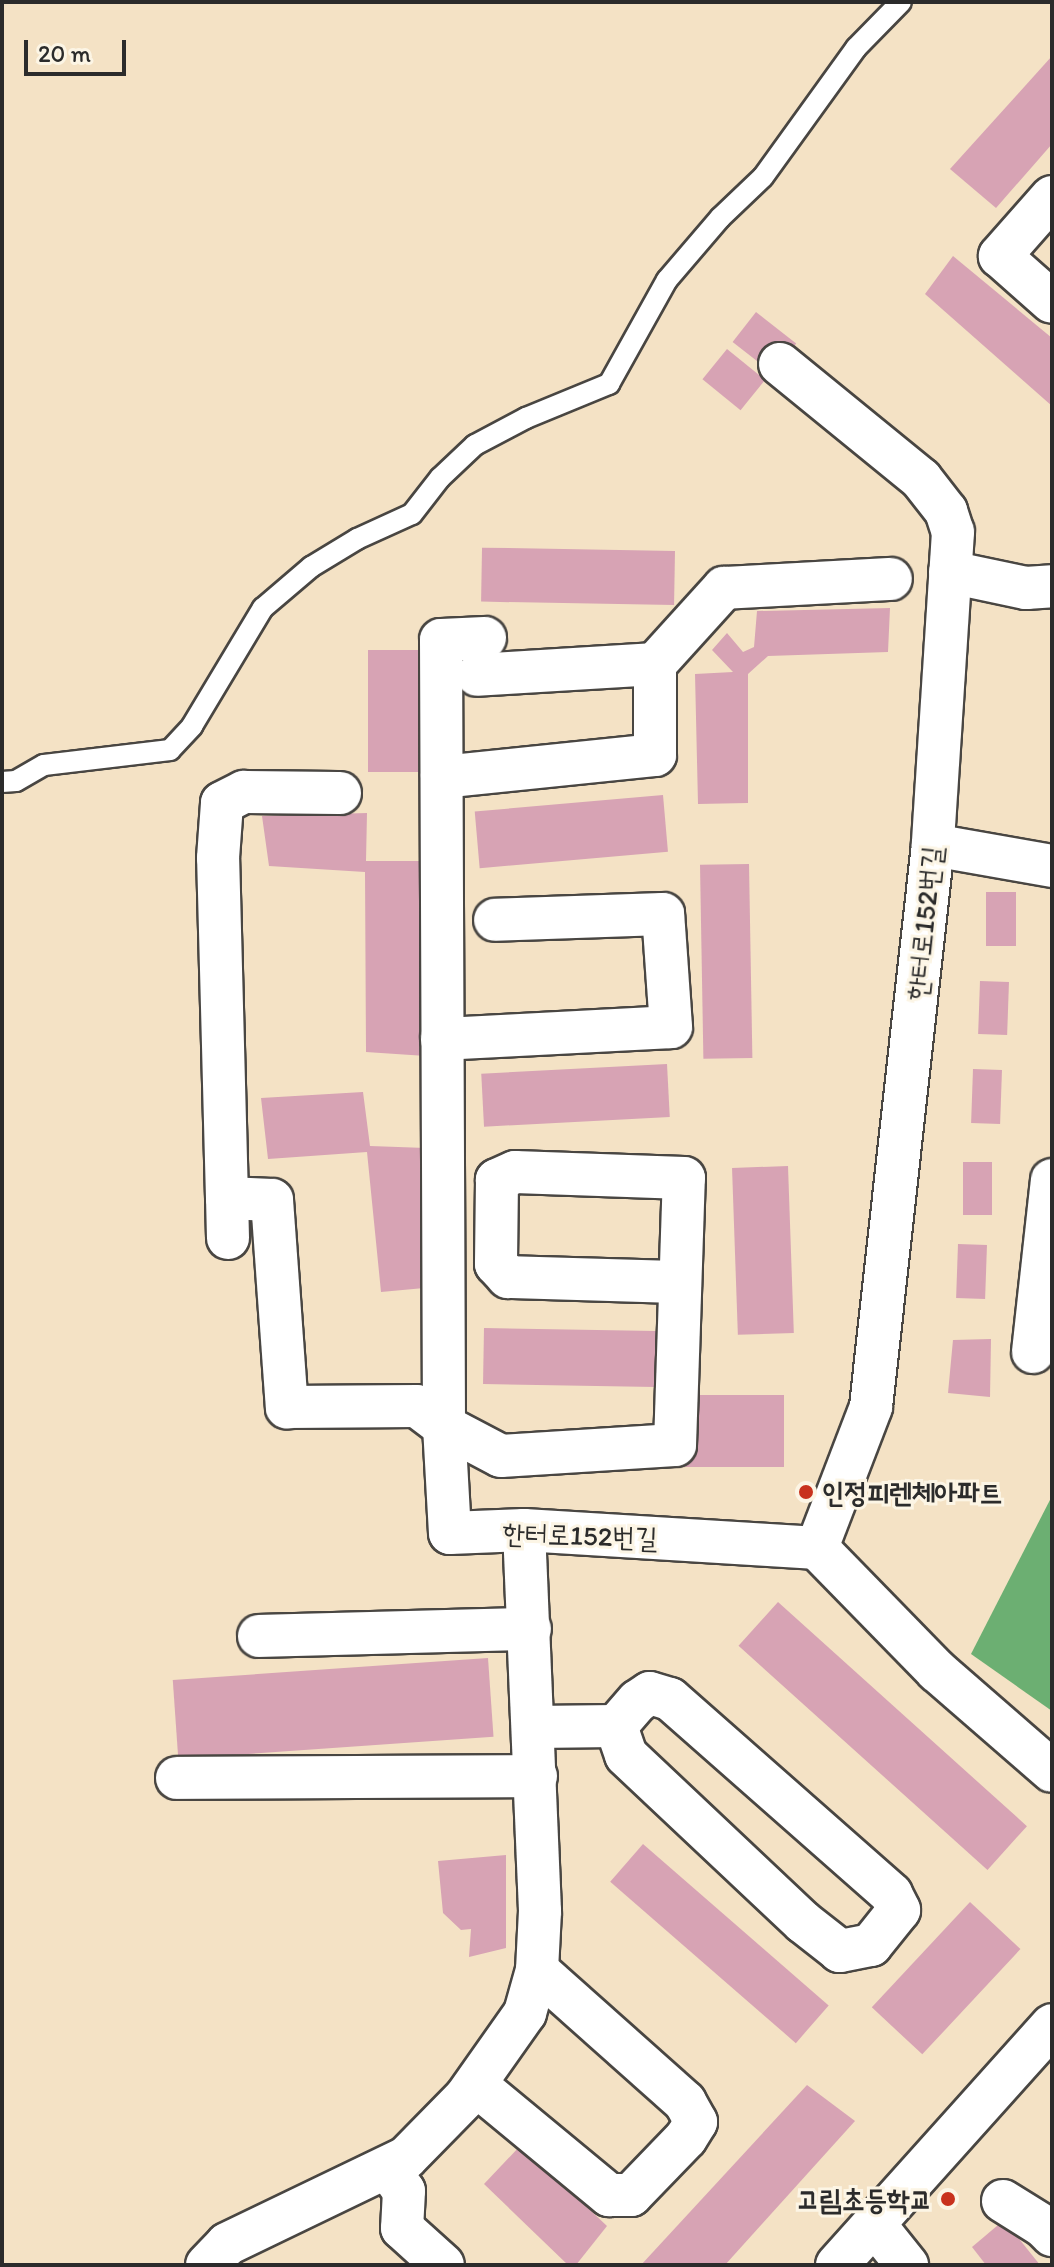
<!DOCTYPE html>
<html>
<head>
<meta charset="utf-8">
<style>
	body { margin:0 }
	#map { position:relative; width:1054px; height:2267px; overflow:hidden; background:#f4e2c5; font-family:Itim,"Poor Story",sans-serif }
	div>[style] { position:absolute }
	.forest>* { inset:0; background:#6caf72 }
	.building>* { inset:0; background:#d7a3b4; transform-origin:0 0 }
	.roads { filter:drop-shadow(2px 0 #494642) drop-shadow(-2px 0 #494642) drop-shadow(0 2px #494642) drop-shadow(0 -2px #494642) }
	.lane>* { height:20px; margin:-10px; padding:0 10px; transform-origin:10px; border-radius:10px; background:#fff }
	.street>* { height:42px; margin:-21px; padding:0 21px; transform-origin:21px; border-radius:21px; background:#fff }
	.dots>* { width:22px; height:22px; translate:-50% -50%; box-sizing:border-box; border:4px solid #fcf5e5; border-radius:50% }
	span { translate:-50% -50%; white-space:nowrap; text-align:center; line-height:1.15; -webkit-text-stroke:6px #fcf5e5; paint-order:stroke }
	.street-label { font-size:28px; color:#2b2b2b }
	.poi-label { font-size:28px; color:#2b2b2b; font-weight:700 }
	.left { translate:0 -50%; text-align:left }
	.right { translate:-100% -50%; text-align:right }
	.frame { position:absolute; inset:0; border:4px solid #2b2b2b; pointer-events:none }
	.scale { position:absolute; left:24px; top:40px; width:102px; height:36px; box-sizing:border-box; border:4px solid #2b2b2b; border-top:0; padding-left:10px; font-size:24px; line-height:28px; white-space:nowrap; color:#2b2b2b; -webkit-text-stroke:6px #fcf5e5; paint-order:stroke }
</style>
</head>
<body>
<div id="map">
	<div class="forest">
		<div style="clip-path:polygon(1052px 1496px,1052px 1711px,971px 1654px)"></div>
	</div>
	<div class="building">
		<div style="clip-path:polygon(1052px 56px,1052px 144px,996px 208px,950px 169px)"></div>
		<div style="clip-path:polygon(953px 256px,1052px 338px,1052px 406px,925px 294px)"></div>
		<div style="left:756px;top:312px;width:51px;height:38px;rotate:38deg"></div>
		<div style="left:727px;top:349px;width:49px;height:39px;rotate:39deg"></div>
		<div style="left:675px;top:551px;width:54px;height:193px;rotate:91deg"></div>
		<div style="clip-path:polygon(890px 608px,888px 652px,768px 656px,748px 674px,748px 803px,698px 804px,695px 674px,733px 672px,712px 650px,727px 633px,743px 652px,754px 647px,757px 611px)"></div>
		<div style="left:427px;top:650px;width:122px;height:59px;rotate:90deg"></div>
		<div style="left:663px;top:795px;width:57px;height:189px;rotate:85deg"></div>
		<div style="clip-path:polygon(367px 813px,366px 861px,423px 861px,426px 1056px,366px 1052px,365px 872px,269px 866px,262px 816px)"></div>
		<div style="left:749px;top:864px;width:194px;height:49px;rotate:89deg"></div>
		<div style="left:986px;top:892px;width:30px;height:54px"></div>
		<div style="left:980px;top:981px;width:29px;height:53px;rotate:2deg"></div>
		<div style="left:667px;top:1064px;width:53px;height:186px;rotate:87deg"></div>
		<div style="left:973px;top:1069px;width:29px;height:54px;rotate:2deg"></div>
		<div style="clip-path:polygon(363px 1092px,370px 1146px,426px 1148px,435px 1287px,381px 1292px,367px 1152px,268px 1159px,261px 1098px)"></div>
		<div style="left:963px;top:1162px;width:29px;height:53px"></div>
		<div style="left:788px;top:1166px;width:167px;height:56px;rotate:88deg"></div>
		<div style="left:958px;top:1244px;width:29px;height:54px;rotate:2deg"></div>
		<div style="left:484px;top:1328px;width:187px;height:56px;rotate:1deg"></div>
		<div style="clip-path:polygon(991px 1339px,990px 1397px,948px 1393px,953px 1340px)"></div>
		<div style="left:784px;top:1395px;width:72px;height:100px;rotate:90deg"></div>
		<div style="left:778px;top:1602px;width:335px;height:59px;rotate:42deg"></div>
		<div style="left:488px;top:1658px;width:79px;height:316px;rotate:86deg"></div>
		<div style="left:643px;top:1844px;width:246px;height:50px;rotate:41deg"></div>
		<div style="clip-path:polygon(506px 1855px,506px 1948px,469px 1957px,471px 1929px,461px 1930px,443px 1913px,438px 1861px)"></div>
		<div style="left:970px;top:1902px;width:69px;height:144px;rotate:43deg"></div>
		<div style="clip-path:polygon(807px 2085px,855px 2121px,725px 2265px,641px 2265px)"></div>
		<div style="clip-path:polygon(521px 2145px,607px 2226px,576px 2265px,568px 2265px,484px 2184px)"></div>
		<div style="clip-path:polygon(1004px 2220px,1040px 2265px,986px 2265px,972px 2247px)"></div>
	</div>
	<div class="roads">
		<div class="lane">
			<div style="left:2px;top:782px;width:14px;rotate:-4deg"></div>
			<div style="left:16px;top:781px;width:32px;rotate:-30deg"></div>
			<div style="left:44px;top:765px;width:127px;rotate:-6.8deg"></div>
			<div style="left:170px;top:750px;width:33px;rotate:-47deg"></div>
			<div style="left:192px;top:726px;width:138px;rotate:-59deg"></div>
			<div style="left:263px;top:608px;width:63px;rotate:-40.5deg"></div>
			<div style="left:311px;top:567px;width:54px;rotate:-31.3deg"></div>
			<div style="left:357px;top:539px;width:60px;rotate:-24.4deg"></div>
			<div style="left:412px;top:514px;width:46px;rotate:-52.1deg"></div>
			<div style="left:440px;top:478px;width:48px;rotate:-43.3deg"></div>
			<div style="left:475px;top:445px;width:58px;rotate:-27.9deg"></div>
			<div style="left:526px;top:418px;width:90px;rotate:-22.3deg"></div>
			<div style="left:609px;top:384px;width:119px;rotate:-60.9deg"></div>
			<div style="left:667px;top:280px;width:82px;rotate:-49.5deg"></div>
			<div style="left:720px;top:218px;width:59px;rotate:-43.6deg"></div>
			<div style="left:763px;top:177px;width:159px;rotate:-54.2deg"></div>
			<div style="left:856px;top:48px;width:64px;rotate:-45.6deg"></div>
		</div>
		<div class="street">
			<div style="left:1052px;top:197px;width:79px;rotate:131.4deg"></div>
			<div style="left:1000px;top:256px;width:69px;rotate:41.5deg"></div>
			<div style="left:780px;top:364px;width:182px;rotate:39.2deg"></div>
			<div style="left:921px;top:479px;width:41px;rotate:52deg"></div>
			<div style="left:946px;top:511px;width:22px;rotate:72deg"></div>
			<div style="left:953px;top:532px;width:314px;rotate:93.7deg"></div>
			<div style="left:933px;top:845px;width:565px;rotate:96.3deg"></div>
			<div style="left:871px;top:1407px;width:151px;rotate:111deg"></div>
			<div style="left:950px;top:572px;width:78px;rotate:11.9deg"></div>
			<div style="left:1026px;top:588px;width:26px;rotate:-4deg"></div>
			<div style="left:485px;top:638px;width:44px;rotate:177.4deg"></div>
			<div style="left:441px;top:640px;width:786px;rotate:89.78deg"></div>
			<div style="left:444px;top:1426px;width:107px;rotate:86.8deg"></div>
			<div style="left:450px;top:1533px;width:74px;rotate:-2.3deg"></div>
			<div style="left:524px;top:1530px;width:294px;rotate:3.5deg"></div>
			<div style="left:817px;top:1548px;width:172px;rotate:45.7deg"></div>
			<div style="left:937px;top:1671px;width:152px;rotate:41deg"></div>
			<div style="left:655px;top:664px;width:103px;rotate:-47.8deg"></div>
			<div style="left:724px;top:588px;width:167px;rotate:-3.1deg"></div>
			<div style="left:442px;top:777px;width:214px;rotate:-5.9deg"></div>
			<div style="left:655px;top:755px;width:91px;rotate:-90deg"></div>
			<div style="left:655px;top:664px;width:178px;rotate:176.5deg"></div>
			<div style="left:933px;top:845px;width:121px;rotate:10deg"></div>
			<div style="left:442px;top:1039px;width:229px;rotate:-3deg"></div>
			<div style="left:671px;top:1027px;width:113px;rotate:-94deg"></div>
			<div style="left:663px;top:914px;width:168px;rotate:178deg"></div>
			<div style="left:227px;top:1198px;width:340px;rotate:-91.5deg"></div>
			<div style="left:218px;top:858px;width:55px;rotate:-85.8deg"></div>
			<div style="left:222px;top:803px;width:25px;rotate:-27deg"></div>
			<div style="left:244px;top:792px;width:96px;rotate:0.6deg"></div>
			<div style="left:228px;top:1238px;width:40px;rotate:-91.4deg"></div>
			<div style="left:227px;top:1198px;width:45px;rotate:2.5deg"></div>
			<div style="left:272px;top:1200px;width:208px;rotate:85.9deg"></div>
			<div style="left:287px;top:1407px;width:130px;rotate:-0.4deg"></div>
			<div style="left:417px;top:1406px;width:34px;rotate:37deg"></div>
			<div style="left:444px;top:1426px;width:64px;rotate:27.8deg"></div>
			<div style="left:501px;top:1456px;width:174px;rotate:-3.6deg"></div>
			<div style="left:675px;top:1445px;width:267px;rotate:-88.1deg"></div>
			<div style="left:684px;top:1178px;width:169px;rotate:-178deg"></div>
			<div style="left:515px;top:1172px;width:20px;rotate:156deg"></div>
			<div style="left:497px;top:1180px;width:84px;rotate:90.7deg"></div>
			<div style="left:496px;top:1264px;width:18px;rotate:47deg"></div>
			<div style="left:508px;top:1277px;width:172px;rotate:1.7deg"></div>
			<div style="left:1033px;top:1352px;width:173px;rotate:-83.7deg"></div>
			<div style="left:259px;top:1636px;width:271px;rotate:-1.5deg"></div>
			<div style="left:534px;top:1727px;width:82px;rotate:-0.7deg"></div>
			<div style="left:616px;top:1726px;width:33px;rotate:-49deg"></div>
			<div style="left:638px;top:1701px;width:14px;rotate:-34deg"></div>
			<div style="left:650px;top:1693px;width:21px;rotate:17deg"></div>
			<div style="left:670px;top:1699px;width:295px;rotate:41.4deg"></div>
			<div style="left:891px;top:1894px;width:18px;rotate:63deg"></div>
			<div style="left:899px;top:1910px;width:45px;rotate:128.7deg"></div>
			<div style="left:871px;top:1945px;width:32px;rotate:169deg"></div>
			<div style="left:840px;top:1951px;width:47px;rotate:-141.9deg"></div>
			<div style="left:803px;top:1922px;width:243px;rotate:-136.7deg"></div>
			<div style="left:626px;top:1755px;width:31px;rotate:-109deg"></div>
			<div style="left:177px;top:1778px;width:359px;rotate:-0.3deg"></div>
			<div style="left:476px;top:2085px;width:173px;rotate:39.6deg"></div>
			<div style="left:609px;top:2195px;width:22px"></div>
			<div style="left:631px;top:2195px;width:79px;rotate:-46deg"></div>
			<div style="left:686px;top:2138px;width:19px;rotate:-58deg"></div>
			<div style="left:696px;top:2122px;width:23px;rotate:-119deg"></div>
			<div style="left:685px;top:2102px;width:198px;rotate:-138.3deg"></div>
			<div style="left:388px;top:2169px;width:27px;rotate:54deg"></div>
			<div style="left:404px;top:2191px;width:37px;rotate:93deg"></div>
			<div style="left:402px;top:2228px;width:55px;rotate:42.1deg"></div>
			<div style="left:1003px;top:2201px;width:47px;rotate:32deg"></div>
			<div style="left:1043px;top:2226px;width:13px;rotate:45deg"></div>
			<div style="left:874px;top:2224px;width:53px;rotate:51.2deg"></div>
			<div style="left:207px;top:2265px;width:29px;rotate:-46deg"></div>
			<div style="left:227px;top:2244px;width:199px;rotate:-25.7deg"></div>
			<div style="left:406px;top:2158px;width:84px;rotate:-45.5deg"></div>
			<div style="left:465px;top:2098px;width:104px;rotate:-54.8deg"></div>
			<div style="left:525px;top:2013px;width:45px;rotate:-74.4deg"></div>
			<div style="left:537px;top:1970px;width:59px;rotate:-87.1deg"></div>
			<div style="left:540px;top:1911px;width:381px;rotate:-92.4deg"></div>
			<div style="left:837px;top:2265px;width:322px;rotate:-48.1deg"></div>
		</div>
	</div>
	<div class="dots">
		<div style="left:806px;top:1492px;background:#c8321e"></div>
		<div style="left:948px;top:2199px;background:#c8321e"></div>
	</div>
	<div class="street-label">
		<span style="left:924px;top:923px;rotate:-84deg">한터로152번길</span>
		<span style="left:580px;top:1535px;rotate:2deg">한터로152번길</span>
	</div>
	<div class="poi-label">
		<span class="left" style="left:822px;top:1492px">인정피렌체아파트</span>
		<span class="right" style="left:932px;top:2199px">고림초등학교</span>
	</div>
	<div class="frame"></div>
	<div class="scale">20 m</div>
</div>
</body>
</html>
